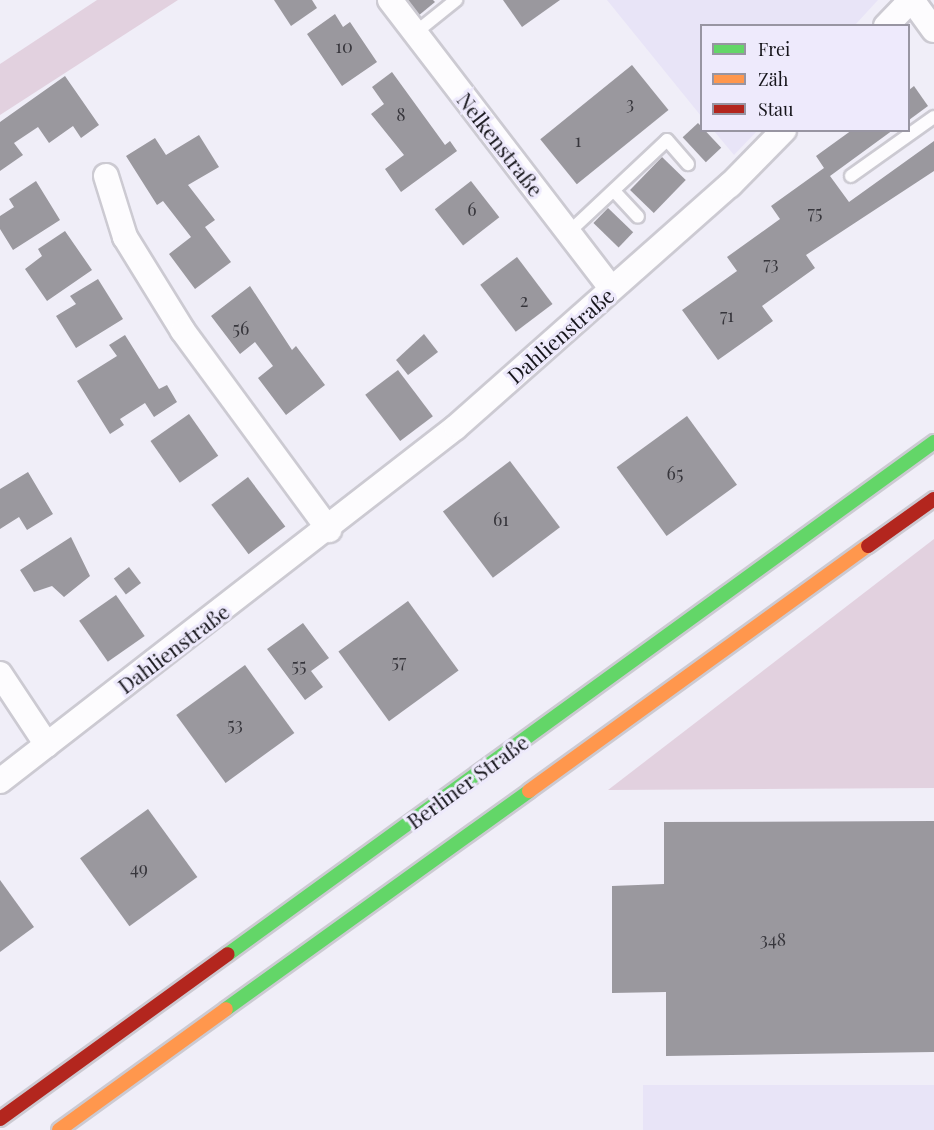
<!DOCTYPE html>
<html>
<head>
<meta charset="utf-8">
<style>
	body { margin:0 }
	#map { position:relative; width:934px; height:1130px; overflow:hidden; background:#f0eef8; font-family:"Playfair Display",serif }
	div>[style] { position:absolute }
	.built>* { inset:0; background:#e8e4f7; transform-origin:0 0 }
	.green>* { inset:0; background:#e2d1df }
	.building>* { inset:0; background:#9a989e; transform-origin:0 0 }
	.roads { filter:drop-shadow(2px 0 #cccad2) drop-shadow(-2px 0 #cccad2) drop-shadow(0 2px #cccad2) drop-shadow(0 -2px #cccad2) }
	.lane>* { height:12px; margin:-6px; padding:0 6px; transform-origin:6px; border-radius:6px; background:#fdfcfe }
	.street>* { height:24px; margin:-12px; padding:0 12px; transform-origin:12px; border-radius:12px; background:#fdfcfe }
	.fast>* { height:14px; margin:-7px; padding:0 7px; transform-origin:7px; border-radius:7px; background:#63d668 }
	.slow>* { height:14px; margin:-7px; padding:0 7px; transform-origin:7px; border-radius:7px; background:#ff974d }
	.jam>* { height:14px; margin:-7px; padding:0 7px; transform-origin:7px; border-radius:7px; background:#b3261e }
	span { translate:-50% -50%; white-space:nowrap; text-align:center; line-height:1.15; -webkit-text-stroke:6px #eeeafc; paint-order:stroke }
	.number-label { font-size:18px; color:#37363c }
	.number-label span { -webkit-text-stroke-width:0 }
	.street-label { font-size:21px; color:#16151b }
	.legend { position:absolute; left:700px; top:24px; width:210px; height:108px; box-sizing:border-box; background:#eeeafc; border:2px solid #9895a2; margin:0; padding:8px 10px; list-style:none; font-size:18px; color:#16151b }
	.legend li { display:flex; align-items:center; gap:12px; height:30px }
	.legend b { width:30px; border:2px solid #9895a2 }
</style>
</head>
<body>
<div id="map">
	<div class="built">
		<div style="clip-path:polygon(607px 0,878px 0,855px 25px,702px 26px,701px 116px)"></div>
		<div style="clip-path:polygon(714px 131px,757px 131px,734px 155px)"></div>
		<div style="left:934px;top:1085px;width:45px;height:291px;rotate:90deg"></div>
	</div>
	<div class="green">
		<div style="clip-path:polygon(97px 0,178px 0,0 115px,0 64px)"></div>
		<div style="clip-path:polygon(934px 539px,934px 788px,608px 790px)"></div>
	</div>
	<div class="building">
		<div style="clip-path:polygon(274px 0,312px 0,317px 8px,291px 26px)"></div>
		<div style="clip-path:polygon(404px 0,433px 0,435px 2px,418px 16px)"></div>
		<div style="clip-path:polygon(503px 0,560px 0,522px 27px)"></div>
		<div style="clip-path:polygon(335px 14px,343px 27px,350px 22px,377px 62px,342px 86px,307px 34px)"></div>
		<div style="left:632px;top:65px;width:58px;height:118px;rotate:51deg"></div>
		<div style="clip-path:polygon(392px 72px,445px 145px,450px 141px,457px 151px,401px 192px,385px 169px,404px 155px,371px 114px,384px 104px,372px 87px)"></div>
		<div style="clip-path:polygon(65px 76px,99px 125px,81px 138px,73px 126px,49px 143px,38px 127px,14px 143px,23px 155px,0 171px,0 122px)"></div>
		<div style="clip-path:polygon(914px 86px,928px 106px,909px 120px,909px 90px)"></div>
		<div style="left:698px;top:123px;width:34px;height:21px;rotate:47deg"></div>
		<div style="clip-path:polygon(852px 130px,893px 130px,830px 176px,849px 202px,934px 141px,934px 171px,806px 255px,815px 268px,762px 306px,773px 321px,718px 360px,682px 310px,737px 271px,727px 257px,780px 219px,771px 206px,824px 168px,816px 156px)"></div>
		<div style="clip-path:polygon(199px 135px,219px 167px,188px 185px,215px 220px,205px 227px,231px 262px,195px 289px,169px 254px,191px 237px,163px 201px,157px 205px,126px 156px,155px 138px,166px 155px)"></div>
		<div style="left:662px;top:157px;width:33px;height:46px;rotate:44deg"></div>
		<div style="clip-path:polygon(36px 181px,60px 220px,13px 250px,0 229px,0 216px,14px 207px,9px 199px)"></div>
		<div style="left:471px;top:181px;width:46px;height:46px;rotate:52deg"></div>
		<div style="left:608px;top:208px;width:35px;height:21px;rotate:44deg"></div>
		<div style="clip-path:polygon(65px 231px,92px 270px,47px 301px,25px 269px,42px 256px,38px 249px)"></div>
		<div style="left:517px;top:257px;width:59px;height:46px;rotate:53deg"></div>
		<div style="clip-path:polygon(98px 279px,123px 319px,76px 348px,56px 316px,76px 304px,70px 296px)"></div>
		<div style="clip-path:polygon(250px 286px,292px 350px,296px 346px,325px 385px,286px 415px,258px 378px,273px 366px,255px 342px,240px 354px,211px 316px)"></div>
		<div style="clip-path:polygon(424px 334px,438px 352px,408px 375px,396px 360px)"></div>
		<div style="clip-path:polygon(125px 335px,159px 389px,167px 385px,177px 402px,154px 417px,145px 403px,120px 419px,124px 425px,110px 434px,77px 381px,117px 356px,109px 345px)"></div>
		<div style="left:398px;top:370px;width:58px;height:41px;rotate:53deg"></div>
		<div style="left:189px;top:414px;width:51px;height:47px;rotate:55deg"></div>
		<div style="left:687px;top:416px;width:85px;height:87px;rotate:54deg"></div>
		<div style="left:510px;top:461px;width:83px;height:84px;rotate:53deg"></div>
		<div style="clip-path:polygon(28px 472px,53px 514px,27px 530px,19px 517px,0 529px,0 489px)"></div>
		<div style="left:248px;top:477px;width:62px;height:46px;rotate:53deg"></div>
		<div style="clip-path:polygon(71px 537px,90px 576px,64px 597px,52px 586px,34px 592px,20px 570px)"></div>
		<div style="left:129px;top:567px;width:20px;height:19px;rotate:53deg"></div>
		<div style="left:116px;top:595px;width:50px;height:45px;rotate:55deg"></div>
		<div style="left:408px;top:601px;width:86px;height:86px;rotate:54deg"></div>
		<div style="clip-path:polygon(303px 623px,329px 658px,311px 671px,323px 687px,305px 700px,267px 649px)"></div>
		<div style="left:245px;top:665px;width:84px;height:85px;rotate:54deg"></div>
		<div style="left:148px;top:809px;width:84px;height:84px;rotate:54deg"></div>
		<div style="clip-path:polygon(934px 821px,934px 1052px,666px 1056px,666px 992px,612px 993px,612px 886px,664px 884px,664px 822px)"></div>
		<div style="clip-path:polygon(0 880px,34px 927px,0 952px)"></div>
	</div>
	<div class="roads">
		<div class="lane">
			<div style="left:415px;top:33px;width:53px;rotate:-38.8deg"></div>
			<div style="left:851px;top:176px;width:102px;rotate:-35.4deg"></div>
			<div style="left:614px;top:191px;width:35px;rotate:47deg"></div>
			<div style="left:569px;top:232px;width:134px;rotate:-43.2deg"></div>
			<div style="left:667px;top:140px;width:32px;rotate:49deg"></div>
		</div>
		<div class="street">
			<div style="left:390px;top:0;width:364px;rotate:52.5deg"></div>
			<div style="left:912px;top:0;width:37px;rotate:54deg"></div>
			<div style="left:886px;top:26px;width:36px;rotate:-46deg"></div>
			<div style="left:106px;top:176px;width:64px;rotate:72.7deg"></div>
			<div style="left:125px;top:237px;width:110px;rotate:58.3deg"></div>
			<div style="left:183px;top:331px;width:247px;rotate:53.7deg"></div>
			<div style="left:0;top:674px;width:85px;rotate:56.5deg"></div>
			<div style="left:0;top:781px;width:577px;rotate:-37.82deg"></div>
			<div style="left:456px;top:427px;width:366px;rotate:-41.5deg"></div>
			<div style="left:730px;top:185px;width:77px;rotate:-45.5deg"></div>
		</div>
		<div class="fast">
			<div style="left:228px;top:954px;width:872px;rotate:-35.95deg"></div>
			<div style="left:226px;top:1009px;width:373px;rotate:-35.7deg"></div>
		</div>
		<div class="slow">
			<div style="left:529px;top:791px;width:418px;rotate:-35.9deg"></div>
			<div style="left:59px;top:1130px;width:206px;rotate:-35.9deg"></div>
		</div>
		<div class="jam">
			<div style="left:868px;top:546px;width:81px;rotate:-35.5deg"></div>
			<div style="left:0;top:1119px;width:281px;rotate:-35.9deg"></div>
		</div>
	</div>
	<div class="number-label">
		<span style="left:344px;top:46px">10</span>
		<span style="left:630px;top:103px">3</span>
		<span style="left:401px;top:114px">8</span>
		<span style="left:578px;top:140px">1</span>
		<span style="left:472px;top:209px">6</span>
		<span style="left:815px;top:212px">75</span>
		<span style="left:771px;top:263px">73</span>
		<span style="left:524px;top:300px">2</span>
		<span style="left:727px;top:315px">71</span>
		<span style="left:241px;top:328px">56</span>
		<span style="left:675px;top:473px">65</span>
		<span style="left:501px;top:519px">61</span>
		<span style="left:399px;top:661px">57</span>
		<span style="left:299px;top:665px">55</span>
		<span style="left:235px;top:724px">53</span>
		<span style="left:139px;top:868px">49</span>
		<span style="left:773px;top:939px">348</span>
	</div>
	<div class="street-label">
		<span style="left:501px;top:144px;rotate:52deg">Nelkenstraße</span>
		<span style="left:560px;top:335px;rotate:-41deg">Dahlienstraße</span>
		<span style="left:173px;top:648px;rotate:-37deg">Dahlienstraße</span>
		<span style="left:467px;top:781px;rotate:-36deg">Berliner Straße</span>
	</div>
	<ul class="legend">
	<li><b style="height:8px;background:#63d668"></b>Frei</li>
	<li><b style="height:8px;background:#ff974d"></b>Zäh</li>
	<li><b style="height:8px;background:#b3261e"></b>Stau</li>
	</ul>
</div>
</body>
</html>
